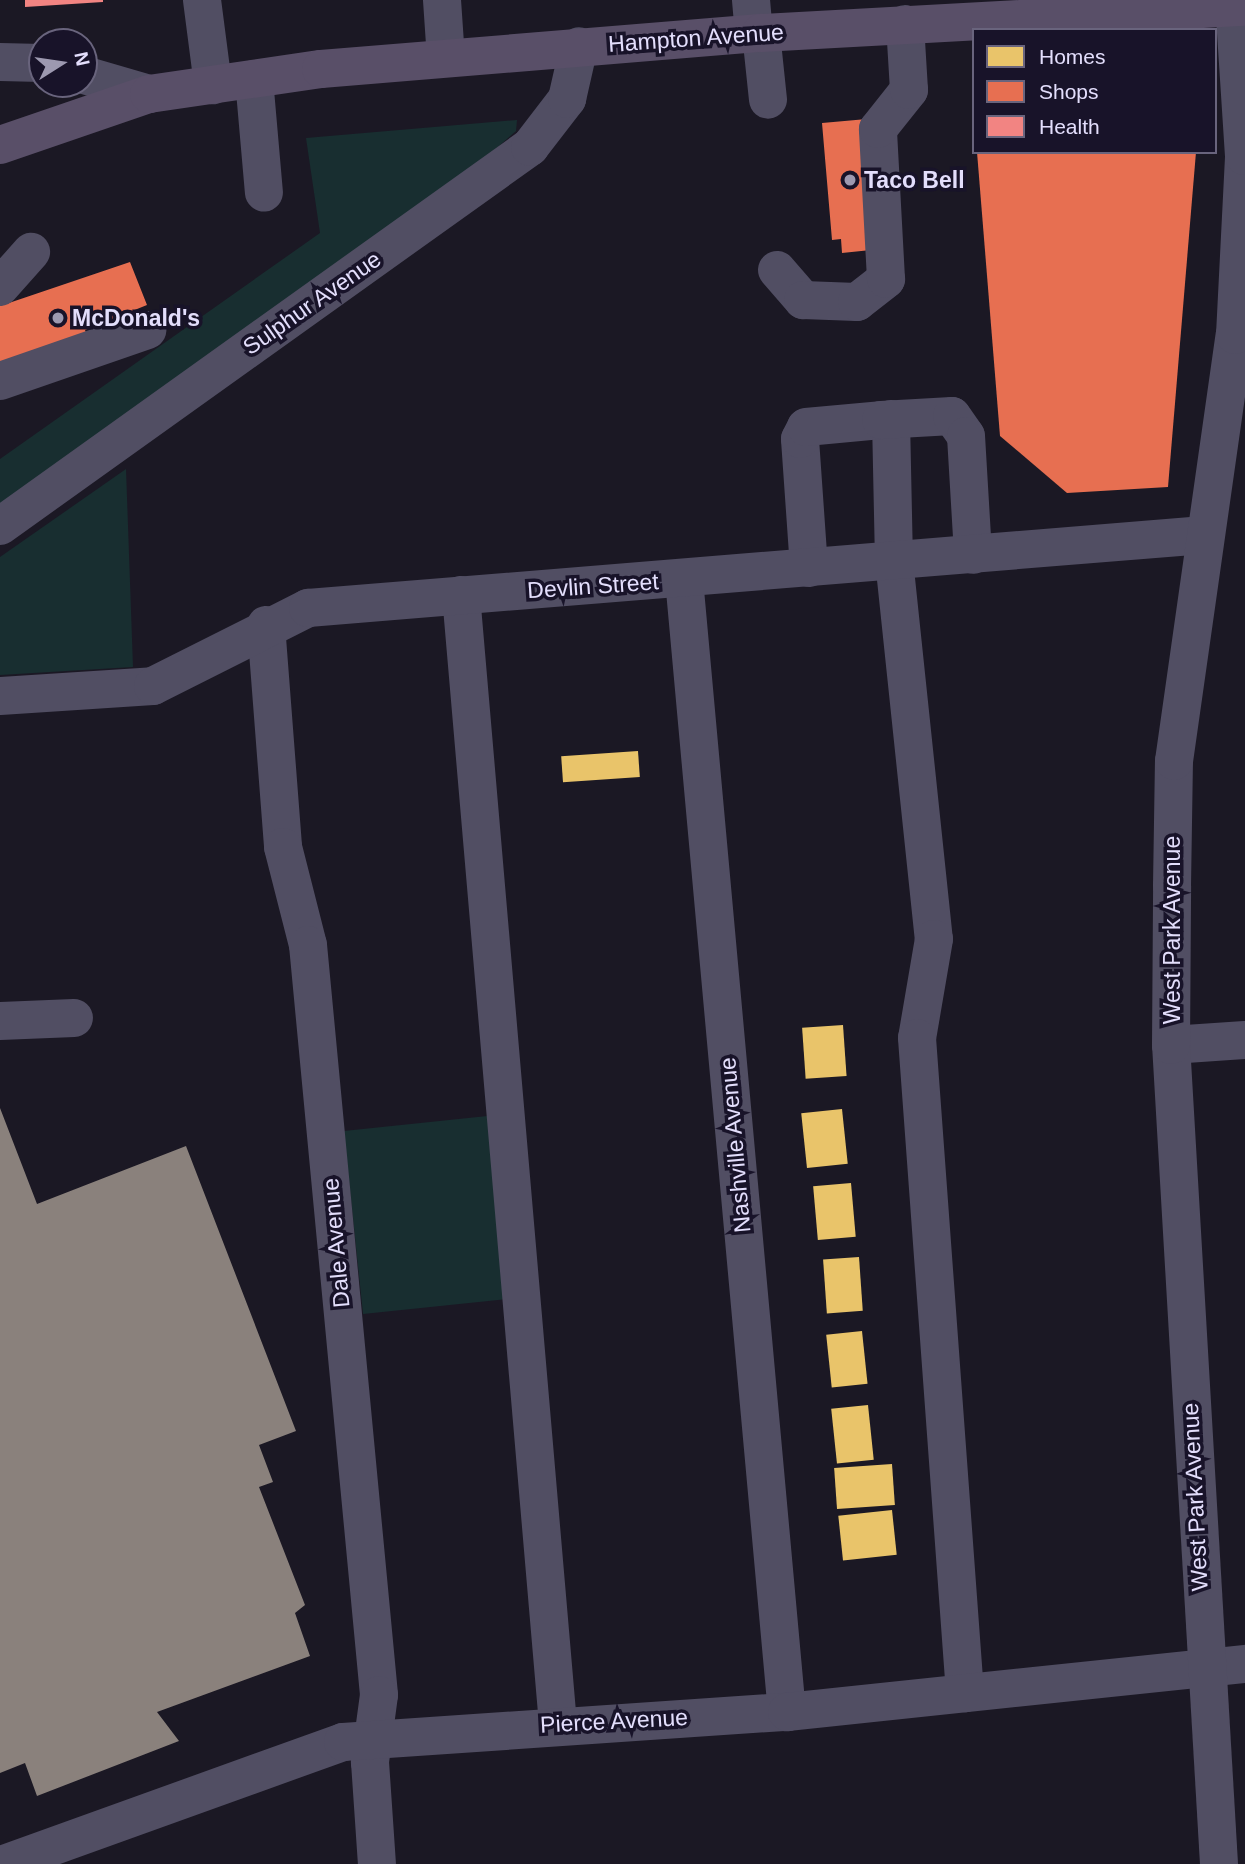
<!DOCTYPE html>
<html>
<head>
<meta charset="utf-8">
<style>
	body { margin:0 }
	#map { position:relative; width:1245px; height:1864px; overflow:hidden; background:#1b1824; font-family:Helvetica,sans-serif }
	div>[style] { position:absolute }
	.green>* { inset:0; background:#182e30; transform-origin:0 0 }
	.homes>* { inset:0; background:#e9c46a; transform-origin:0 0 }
	.shops>* { inset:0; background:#e76f51 }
	.health>* { inset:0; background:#f28482 }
	.industry>* { inset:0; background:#8a817c }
	.minor>* { height:38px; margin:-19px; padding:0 19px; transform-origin:19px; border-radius:19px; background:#514e63 }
	.major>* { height:38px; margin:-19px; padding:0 19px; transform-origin:19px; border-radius:19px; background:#594f68 }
	.dots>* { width:19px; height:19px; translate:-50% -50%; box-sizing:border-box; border:4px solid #181329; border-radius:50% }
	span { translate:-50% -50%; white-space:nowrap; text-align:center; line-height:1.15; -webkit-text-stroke:7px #181329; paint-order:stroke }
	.street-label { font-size:23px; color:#e3defc }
	.poi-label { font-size:23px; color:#e3defc; font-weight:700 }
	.left { translate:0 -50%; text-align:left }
	.legend { position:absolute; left:972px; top:28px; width:245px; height:126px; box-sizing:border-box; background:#181329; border:2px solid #69647d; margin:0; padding:9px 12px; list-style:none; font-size:21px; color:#e3defc }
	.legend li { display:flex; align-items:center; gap:14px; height:35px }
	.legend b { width:35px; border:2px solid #69647d }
	.north { position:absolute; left:28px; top:28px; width:70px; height:70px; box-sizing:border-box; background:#181329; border:2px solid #69647d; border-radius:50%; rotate:78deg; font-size:19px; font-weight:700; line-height:28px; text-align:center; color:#e3defc }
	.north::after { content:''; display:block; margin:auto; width:24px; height:32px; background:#9d99b0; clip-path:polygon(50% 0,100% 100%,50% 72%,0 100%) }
</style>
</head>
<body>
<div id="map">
	<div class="green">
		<div style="clip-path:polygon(517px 120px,516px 131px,483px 160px,0 508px,0 459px,320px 233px,306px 138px)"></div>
		<div style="clip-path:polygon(126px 469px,133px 667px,0 675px,0 557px)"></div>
		<div style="left:497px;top:1115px;width:184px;height:154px;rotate:84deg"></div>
	</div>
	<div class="homes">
		<div style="left:638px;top:751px;width:26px;height:77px;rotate:86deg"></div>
		<div style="left:843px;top:1025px;width:51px;height:41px;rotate:86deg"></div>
		<div style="left:842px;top:1109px;width:55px;height:41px;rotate:84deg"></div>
		<div style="left:851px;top:1183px;width:54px;height:38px;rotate:85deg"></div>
		<div style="left:859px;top:1257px;width:54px;height:36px;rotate:86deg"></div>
		<div style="left:862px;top:1331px;width:53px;height:36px;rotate:84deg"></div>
		<div style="left:868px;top:1405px;width:55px;height:37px;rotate:84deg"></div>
		<div style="left:892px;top:1464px;width:41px;height:58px;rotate:86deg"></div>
		<div style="left:892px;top:1510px;width:45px;height:54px;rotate:84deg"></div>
	</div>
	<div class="shops">
		<div style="clip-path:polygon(867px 119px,871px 250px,842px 253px,841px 239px,832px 240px,822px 123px)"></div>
		<div style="clip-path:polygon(977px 152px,1196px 152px,1168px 487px,1067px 493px,1000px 436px)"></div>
		<div style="clip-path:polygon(130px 262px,147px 305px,85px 330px,89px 340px,0 375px,0 306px)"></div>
	</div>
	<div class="health">
		<div style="clip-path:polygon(25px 0,103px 0,103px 2px,25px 7px)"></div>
	</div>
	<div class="industry">
		<div style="clip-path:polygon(0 1108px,37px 1204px,186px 1146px,296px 1431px,259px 1445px,273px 1482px,259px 1487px,305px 1605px,295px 1613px,310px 1656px,157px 1712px,179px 1741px,37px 1796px,25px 1763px,0 1773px)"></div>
	</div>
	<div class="minor">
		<div style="left:202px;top:0;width:86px;rotate:82.6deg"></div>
		<div style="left:442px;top:0;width:58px;rotate:86.1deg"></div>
		<div style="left:751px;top:0;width:34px;rotate:85deg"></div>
		<div style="left:761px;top:33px;width:67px;rotate:84deg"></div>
		<div style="left:0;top:62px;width:42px;rotate:1.4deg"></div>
		<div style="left:84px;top:75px;width:68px;rotate:16.3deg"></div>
		<div style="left:254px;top:79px;width:114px;rotate:85deg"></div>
		<div style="left:777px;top:270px;width:40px;rotate:49deg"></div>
		<div style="left:803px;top:300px;width:54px;rotate:2.1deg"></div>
		<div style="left:857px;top:302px;width:37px;rotate:-38deg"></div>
		<div style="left:886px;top:279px;width:150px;rotate:-93.1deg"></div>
		<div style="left:878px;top:129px;width:50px;rotate:-51.5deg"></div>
		<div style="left:909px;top:90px;width:66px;rotate:-93.5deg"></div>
		<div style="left:0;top:287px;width:47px;rotate:-48.5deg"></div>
		<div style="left:0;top:381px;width:156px;rotate:-19.1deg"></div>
		<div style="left:891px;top:419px;width:141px;rotate:88.8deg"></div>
		<div style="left:894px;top:560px;width:381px;rotate:84deg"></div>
		<div style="left:934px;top:939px;width:100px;rotate:99.7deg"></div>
		<div style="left:917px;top:1038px;width:657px;rotate:85.81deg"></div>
		<div style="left:0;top:526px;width:652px;rotate:-35.57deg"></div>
		<div style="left:530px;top:147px;width:61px;rotate:-52.4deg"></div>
		<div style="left:567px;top:99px;width:54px;rotate:-77.2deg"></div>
		<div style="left:809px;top:568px;width:129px;rotate:-94deg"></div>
		<div style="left:800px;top:439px;width:13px;rotate:-63deg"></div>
		<div style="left:806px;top:427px;width:75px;rotate:-5.3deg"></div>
		<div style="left:881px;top:420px;width:71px;rotate:-3.2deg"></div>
		<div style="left:952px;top:416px;width:24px;rotate:55deg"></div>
		<div style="left:966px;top:436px;width:119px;rotate:86.6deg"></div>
		<div style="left:684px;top:579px;width:1138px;rotate:84.81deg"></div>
		<div style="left:461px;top:595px;width:1133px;rotate:85.09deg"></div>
		<div style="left:266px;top:625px;width:223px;rotate:85.6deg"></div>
		<div style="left:283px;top:847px;width:101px;rotate:75.7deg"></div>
		<div style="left:308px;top:945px;width:753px;rotate:84.59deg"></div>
		<div style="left:379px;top:1695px;width:68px;rotate:97.7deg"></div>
		<div style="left:370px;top:1762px;width:102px;rotate:86.1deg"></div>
		<div style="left:0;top:696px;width:153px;rotate:-3.7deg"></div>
		<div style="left:153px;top:686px;width:174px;rotate:-26.7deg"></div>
		<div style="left:308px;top:608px;width:899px;rotate:-4.66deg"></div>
		<div style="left:0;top:1021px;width:74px;rotate:-2.3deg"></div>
		<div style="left:1171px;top:1045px;width:74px;rotate:-3.9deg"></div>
		<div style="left:4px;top:1864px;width:360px;rotate:-19.8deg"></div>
		<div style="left:343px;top:1742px;width:445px;rotate:-3.9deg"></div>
		<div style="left:787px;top:1712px;width:461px;rotate:-6deg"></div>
		<div style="left:1219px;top:1864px;width:820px;rotate:-93.35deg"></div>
		<div style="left:1171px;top:1045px;width:159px;rotate:-89.6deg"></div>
		<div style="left:1172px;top:886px;width:125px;rotate:-89.1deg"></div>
		<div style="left:1174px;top:761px;width:430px;rotate:-81.9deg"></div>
		<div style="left:1235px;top:335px;width:179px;rotate:-87.1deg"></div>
		<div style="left:1244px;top:156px;width:156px;rotate:-93.7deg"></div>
	</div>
	<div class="major">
		<div style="left:0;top:145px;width:157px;rotate:-18.9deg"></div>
		<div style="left:149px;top:94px;width:174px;rotate:-8.3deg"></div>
		<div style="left:321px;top:69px;width:441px;rotate:-4.7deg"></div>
		<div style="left:761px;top:33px;width:485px;rotate:-3.1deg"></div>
	</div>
	<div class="dots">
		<div style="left:850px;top:180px;background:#9d99b0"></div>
		<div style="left:58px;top:318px;background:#9d99b0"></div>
	</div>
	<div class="street-label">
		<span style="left:696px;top:38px;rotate:-4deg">Hampton Avenue</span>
		<span style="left:312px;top:303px;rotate:-35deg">Sulphur Avenue</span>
		<span style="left:593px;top:586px;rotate:-4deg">Devlin Street</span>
		<span style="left:1172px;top:930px;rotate:-90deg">West Park Avenue</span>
		<span style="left:735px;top:1145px;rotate:-95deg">Nashville Avenue</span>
		<span style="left:336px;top:1243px;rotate:-95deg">Dale Avenue</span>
		<span style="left:1195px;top:1497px;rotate:-93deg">West Park Avenue</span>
		<span style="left:614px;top:1721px;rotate:-3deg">Pierce Avenue</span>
	</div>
	<div class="poi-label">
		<span class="left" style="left:864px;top:180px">Taco Bell</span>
		<span class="left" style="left:72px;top:318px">McDonald's</span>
	</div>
	<ul class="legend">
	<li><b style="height:19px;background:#e9c46a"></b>Homes</li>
	<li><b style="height:19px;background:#e76f51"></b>Shops</li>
	<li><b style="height:19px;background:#f28482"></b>Health</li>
	</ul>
	<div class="north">N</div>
</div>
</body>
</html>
